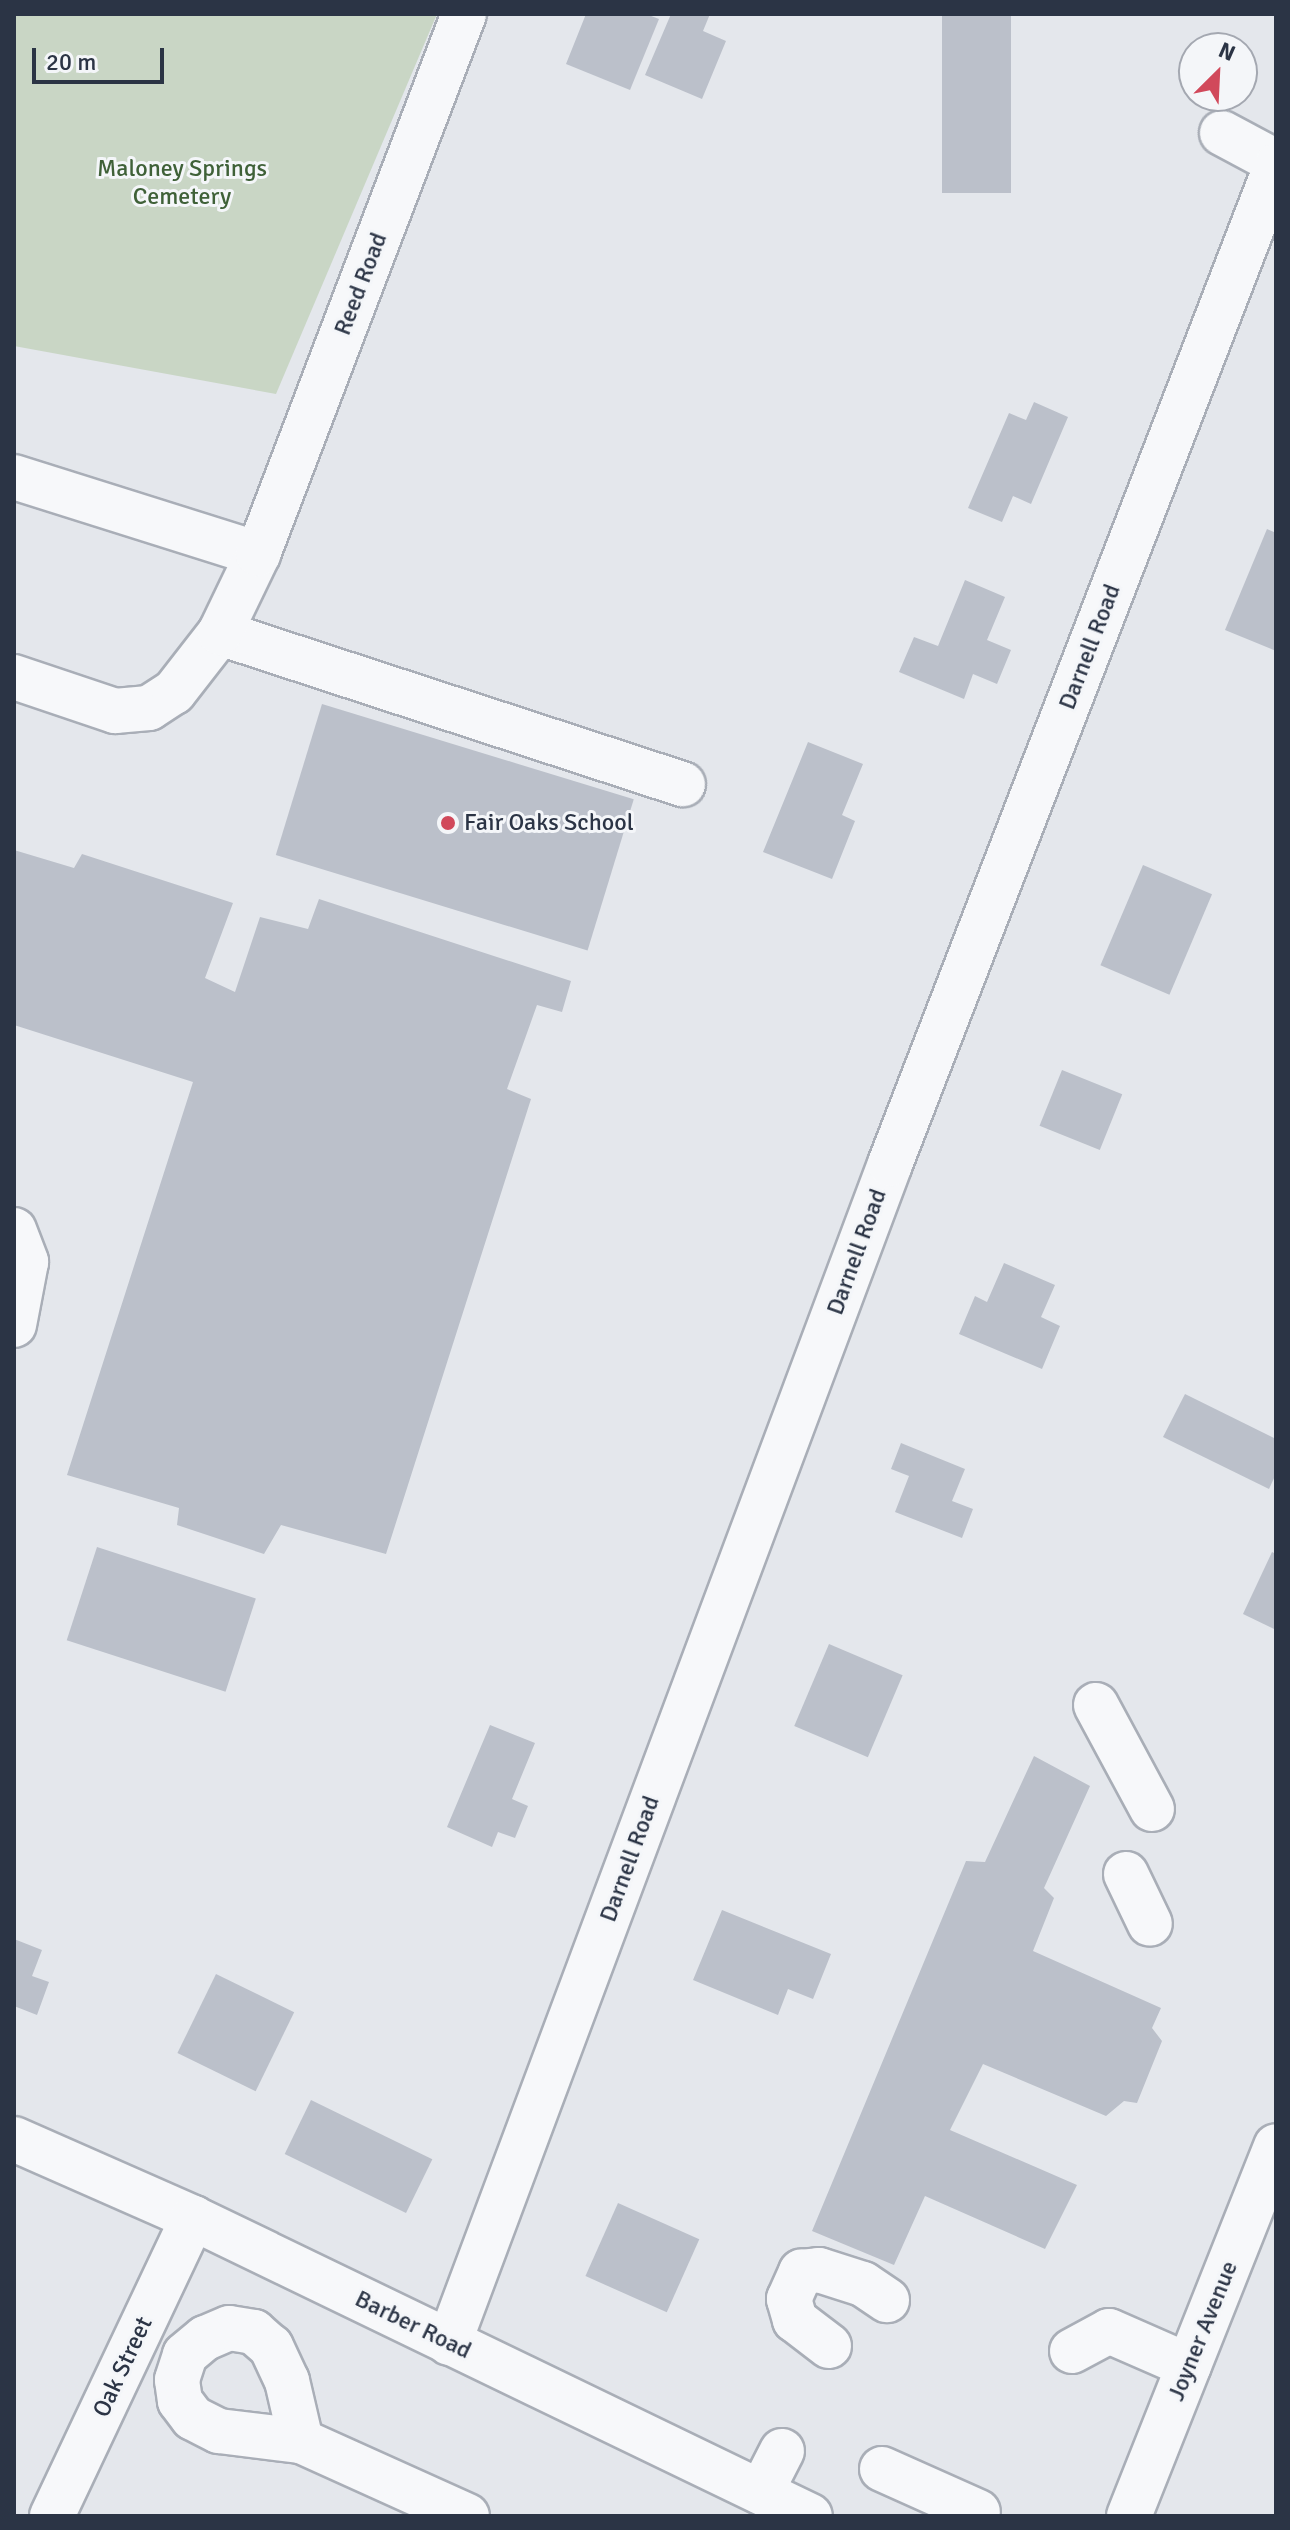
<!DOCTYPE html>
<html>
<head>
<meta charset="utf-8">
<style>
	body { margin:0 }
	#map { position:relative; width:1290px; height:2530px; overflow:hidden; background:#e4e7ec; font-family:Signika,sans-serif }
	div>[style] { position:absolute }
	.green>* { inset:0; background:#c9d6c5 }
	.building>* { inset:0; background:#bbc0ca; transform-origin:0 0 }
	.roads { filter:drop-shadow(2px 0 #a9aeb7) drop-shadow(-2px 0 #a9aeb7) drop-shadow(0 2px #a9aeb7) drop-shadow(0 -2px #a9aeb7) }
	.minor>* { height:44px; margin:-22px; padding:0 22px; transform-origin:22px; border-radius:22px; background:#f7f8fa }
	.dots>* { width:22px; height:22px; translate:-50% -50%; box-sizing:border-box; border:4px solid #f4f6f9; border-radius:50% }
	span { translate:-50% -50%; white-space:nowrap; text-align:center; line-height:1.15; -webkit-text-stroke:6px #f4f6f9; paint-order:stroke }
	.park-label { font-size:24px; color:#3f6138 }
	.street-label { font-size:24px; color:#2b3445 }
	.poi-label { font-size:24px; color:#2b3445 }
	.left { translate:0 -50%; text-align:left }
	.frame { position:absolute; inset:0; border:16px solid #2b3445; pointer-events:none }
	.north { position:absolute; left:1178px; top:32px; width:80px; height:80px; box-sizing:border-box; background:#f4f6f9; border:2px solid #a4a8b1; border-radius:50%; rotate:24deg; font-size:22px; font-weight:700; line-height:32px; text-align:center; color:#2b3445 }
	.north::after { content:''; display:block; margin:auto; width:28px; height:36px; background:#d1495b; clip-path:polygon(50% 0,100% 100%,50% 72%,0 100%) }
	.scale { position:absolute; left:32px; top:48px; width:132px; height:36px; box-sizing:border-box; border:4px solid #2b3445; border-top:0; padding-left:10px; font-size:24px; line-height:28px; white-space:nowrap; color:#2b3445; -webkit-text-stroke:6px #f4f6f9; paint-order:stroke }
</style>
</head>
<body>
<div id="map">
	<div class="green">
		<div style="clip-path:polygon(14px 14px,437px 14px,276px 394px,14px 346px)"></div>
	</div>
	<div class="building">
		<div style="clip-path:polygon(586px 14px,646px 14px,659px 19px,630px 90px,566px 64px)"></div>
		<div style="clip-path:polygon(671px 14px,710px 14px,703px 31px,726px 41px,702px 99px,645px 75px)"></div>
		<div style="left:942px;top:14px;width:69px;height:179px"></div>
		<div style="clip-path:polygon(1034px 402px,1068px 417px,1031px 504px,1013px 496px,1002px 522px,968px 508px,1009px 413px,1026px 420px)"></div>
		<div style="clip-path:polygon(1267px 529px,1276px 533px,1276px 651px,1225px 630px)"></div>
		<div style="clip-path:polygon(965px 580px,1005px 597px,987px 640px,1011px 650px,997px 684px,973px 674px,964px 699px,899px 672px,914px 637px,938px 646px)"></div>
		<div style="left:322px;top:704px;width:326px;height:158px;rotate:17deg"></div>
		<div style="clip-path:polygon(808px 742px,863px 764px,842px 815px,855px 821px,832px 879px,763px 852px)"></div>
		<div style="clip-path:polygon(14px 850px,74px 868px,82px 854px,233px 903px,205px 978px,235px 992px,260px 917px,308px 929px,319px 899px,571px 981px,562px 1012px,537px 1005px,507px 1089px,531px 1099px,386px 1554px,281px 1525px,264px 1554px,177px 1525px,179px 1508px,67px 1475px,193px 1082px,14px 1025px)"></div>
		<div style="left:1143px;top:865px;width:75px;height:109px;rotate:23deg"></div>
		<div style="left:1062px;top:1070px;width:65px;height:60px;rotate:22deg"></div>
		<div style="clip-path:polygon(1004px 1263px,1055px 1285px,1041px 1317px,1060px 1326px,1042px 1369px,959px 1334px,975px 1296px,987px 1302px)"></div>
		<div style="clip-path:polygon(1185px 1394px,1276px 1439px,1276px 1474px,1269px 1489px,1163px 1437px)"></div>
		<div style="clip-path:polygon(901px 1443px,965px 1469px,952px 1501px,973px 1509px,962px 1538px,895px 1512px,909px 1476px,891px 1469px)"></div>
		<div style="left:97px;top:1547px;width:167px;height:98px;rotate:18deg"></div>
		<div style="clip-path:polygon(1272px 1552px,1276px 1554px,1276px 1630px,1243px 1614px)"></div>
		<div style="left:829px;top:1644px;width:80px;height:89px;rotate:23deg"></div>
		<div style="clip-path:polygon(490px 1725px,535px 1743px,512px 1799px,528px 1806px,515px 1838px,498px 1832px,492px 1847px,447px 1827px)"></div>
		<div style="clip-path:polygon(1034px 1756px,1090px 1786px,1044px 1888px,1054px 1898px,1033px 1951px,1161px 2008px,1152px 2028px,1162px 2041px,1137px 2103px,1124px 2101px,1106px 2116px,983px 2064px,950px 2130px,1077px 2185px,1045px 2249px,925px 2196px,894px 2265px,812px 2231px,966px 1861px,985px 1862px)"></div>
		<div style="clip-path:polygon(722px 1910px,831px 1954px,813px 1999px,788px 1989px,778px 2015px,693px 1980px)"></div>
		<div style="clip-path:polygon(14px 1939px,42px 1950px,32px 1976px,49px 1982px,37px 2015px,14px 2006px)"></div>
		<div style="left:216px;top:1974px;width:87px;height:88px;rotate:26deg"></div>
		<div style="left:311px;top:2100px;width:135px;height:60px;rotate:26deg"></div>
		<div style="left:618px;top:2203px;width:89px;height:80px;rotate:24deg"></div>
	</div>
	<div class="roads">
		<div class="minor">
			<div style="left:1222px;top:133px;width:61px;rotate:28.2deg"></div>
			<div style="left:14px;top:477px;width:256px;rotate:17.5deg"></div>
			<div style="left:220px;top:633px;width:487px;rotate:18.1deg"></div>
			<div style="left:14px;top:677px;width:107px;rotate:18.6deg"></div>
			<div style="left:115px;top:711px;width:34px;rotate:-5deg"></div>
			<div style="left:149px;top:708px;width:30px;rotate:-33deg"></div>
			<div style="left:174px;top:692px;width:75px;rotate:-52.1deg"></div>
			<div style="left:220px;top:633px;width:88px;rotate:-64.3deg"></div>
			<div style="left:258px;top:554px;width:578px;rotate:-69.12deg"></div>
			<div style="left:14px;top:1230px;width:34px;rotate:69deg"></div>
			<div style="left:26px;top:1262px;width:64px;rotate:100.8deg"></div>
			<div style="left:1096px;top:1705px;width:118px;rotate:61.7deg"></div>
			<div style="left:1126px;top:1874px;width:55px;rotate:64.4deg"></div>
			<div style="left:14px;top:2139px;width:196px;rotate:23.8deg"></div>
			<div style="left:193px;top:2218px;width:685px;rotate:25.78deg"></div>
			<div style="left:449px;top:2343px;width:1259px;rotate:-69.49deg"></div>
			<div style="left:890px;top:1164px;width:1070px;rotate:-68.85deg"></div>
			<div style="left:829px;top:2346px;width:43px;rotate:-142.6deg"></div>
			<div style="left:795px;top:2320px;width:22px;rotate:-106deg"></div>
			<div style="left:789px;top:2299px;width:30px;rotate:-66deg"></div>
			<div style="left:801px;top:2272px;width:18px;rotate:-6deg"></div>
			<div style="left:819px;top:2270px;width:46px;rotate:17.7deg"></div>
			<div style="left:863px;top:2284px;width:29px;rotate:34deg"></div>
			<div style="left:1072px;top:2351px;width:42px;rotate:-28.4deg"></div>
			<div style="left:1109px;top:2331px;width:87px;rotate:23.6deg"></div>
			<div style="left:301px;top:2441px;width:62px;rotate:-103.1deg"></div>
			<div style="left:287px;top:2381px;width:38px;rotate:-115deg"></div>
			<div style="left:271px;top:2347px;width:23px;rotate:-139deg"></div>
			<div style="left:254px;top:2332px;width:25px;rotate:-171deg"></div>
			<div style="left:229px;top:2328px;width:26px;rotate:157deg"></div>
			<div style="left:205px;top:2338px;width:26px;rotate:140deg"></div>
			<div style="left:185px;top:2355px;width:26px;rotate:108deg"></div>
			<div style="left:177px;top:2380px;width:21px;rotate:82deg"></div>
			<div style="left:180px;top:2401px;width:21px;rotate:53deg"></div>
			<div style="left:193px;top:2418px;width:29px;rotate:27deg"></div>
			<div style="left:219px;top:2431px;width:83px;rotate:7deg"></div>
			<div style="left:301px;top:2441px;width:182px;rotate:24.3deg"></div>
			<div style="left:882px;top:2469px;width:105px;rotate:24.1deg"></div>
			<div style="left:761px;top:2492px;width:46px;rotate:-62.9deg"></div>
			<div style="left:52px;top:2516px;width:330px;rotate:-64.7deg"></div>
			<div style="left:1129px;top:2516px;width:398px;rotate:-68.3deg"></div>
		</div>
	</div>
	<div class="dots">
		<div style="left:448px;top:823px;background:#d1495b"></div>
	</div>
	<div class="park-label">
		<span style="left:182px;top:183px">Maloney Springs<br>Cemetery</span>
	</div>
	<div class="street-label">
		<span style="left:361px;top:284px;rotate:-69deg">Reed Road</span>
		<span style="left:1090px;top:647px;rotate:-69deg">Darnell Road</span>
		<span style="left:857px;top:1252px;rotate:-70deg">Darnell Road</span>
		<span style="left:630px;top:1859px;rotate:-70deg">Darnell Road</span>
		<span style="left:413px;top:2325px;rotate:26deg">Barber Road</span>
		<span style="left:1203px;top:2331px;rotate:-68deg">Joyner Avenue</span>
		<span style="left:123px;top:2367px;rotate:-65deg">Oak Street</span>
	</div>
	<div class="poi-label">
		<span class="left" style="left:464px;top:823px">Fair Oaks School</span>
	</div>
	<div class="frame"></div>
	<div class="north">N</div>
	<div class="scale">20 m</div>
</div>
</body>
</html>
